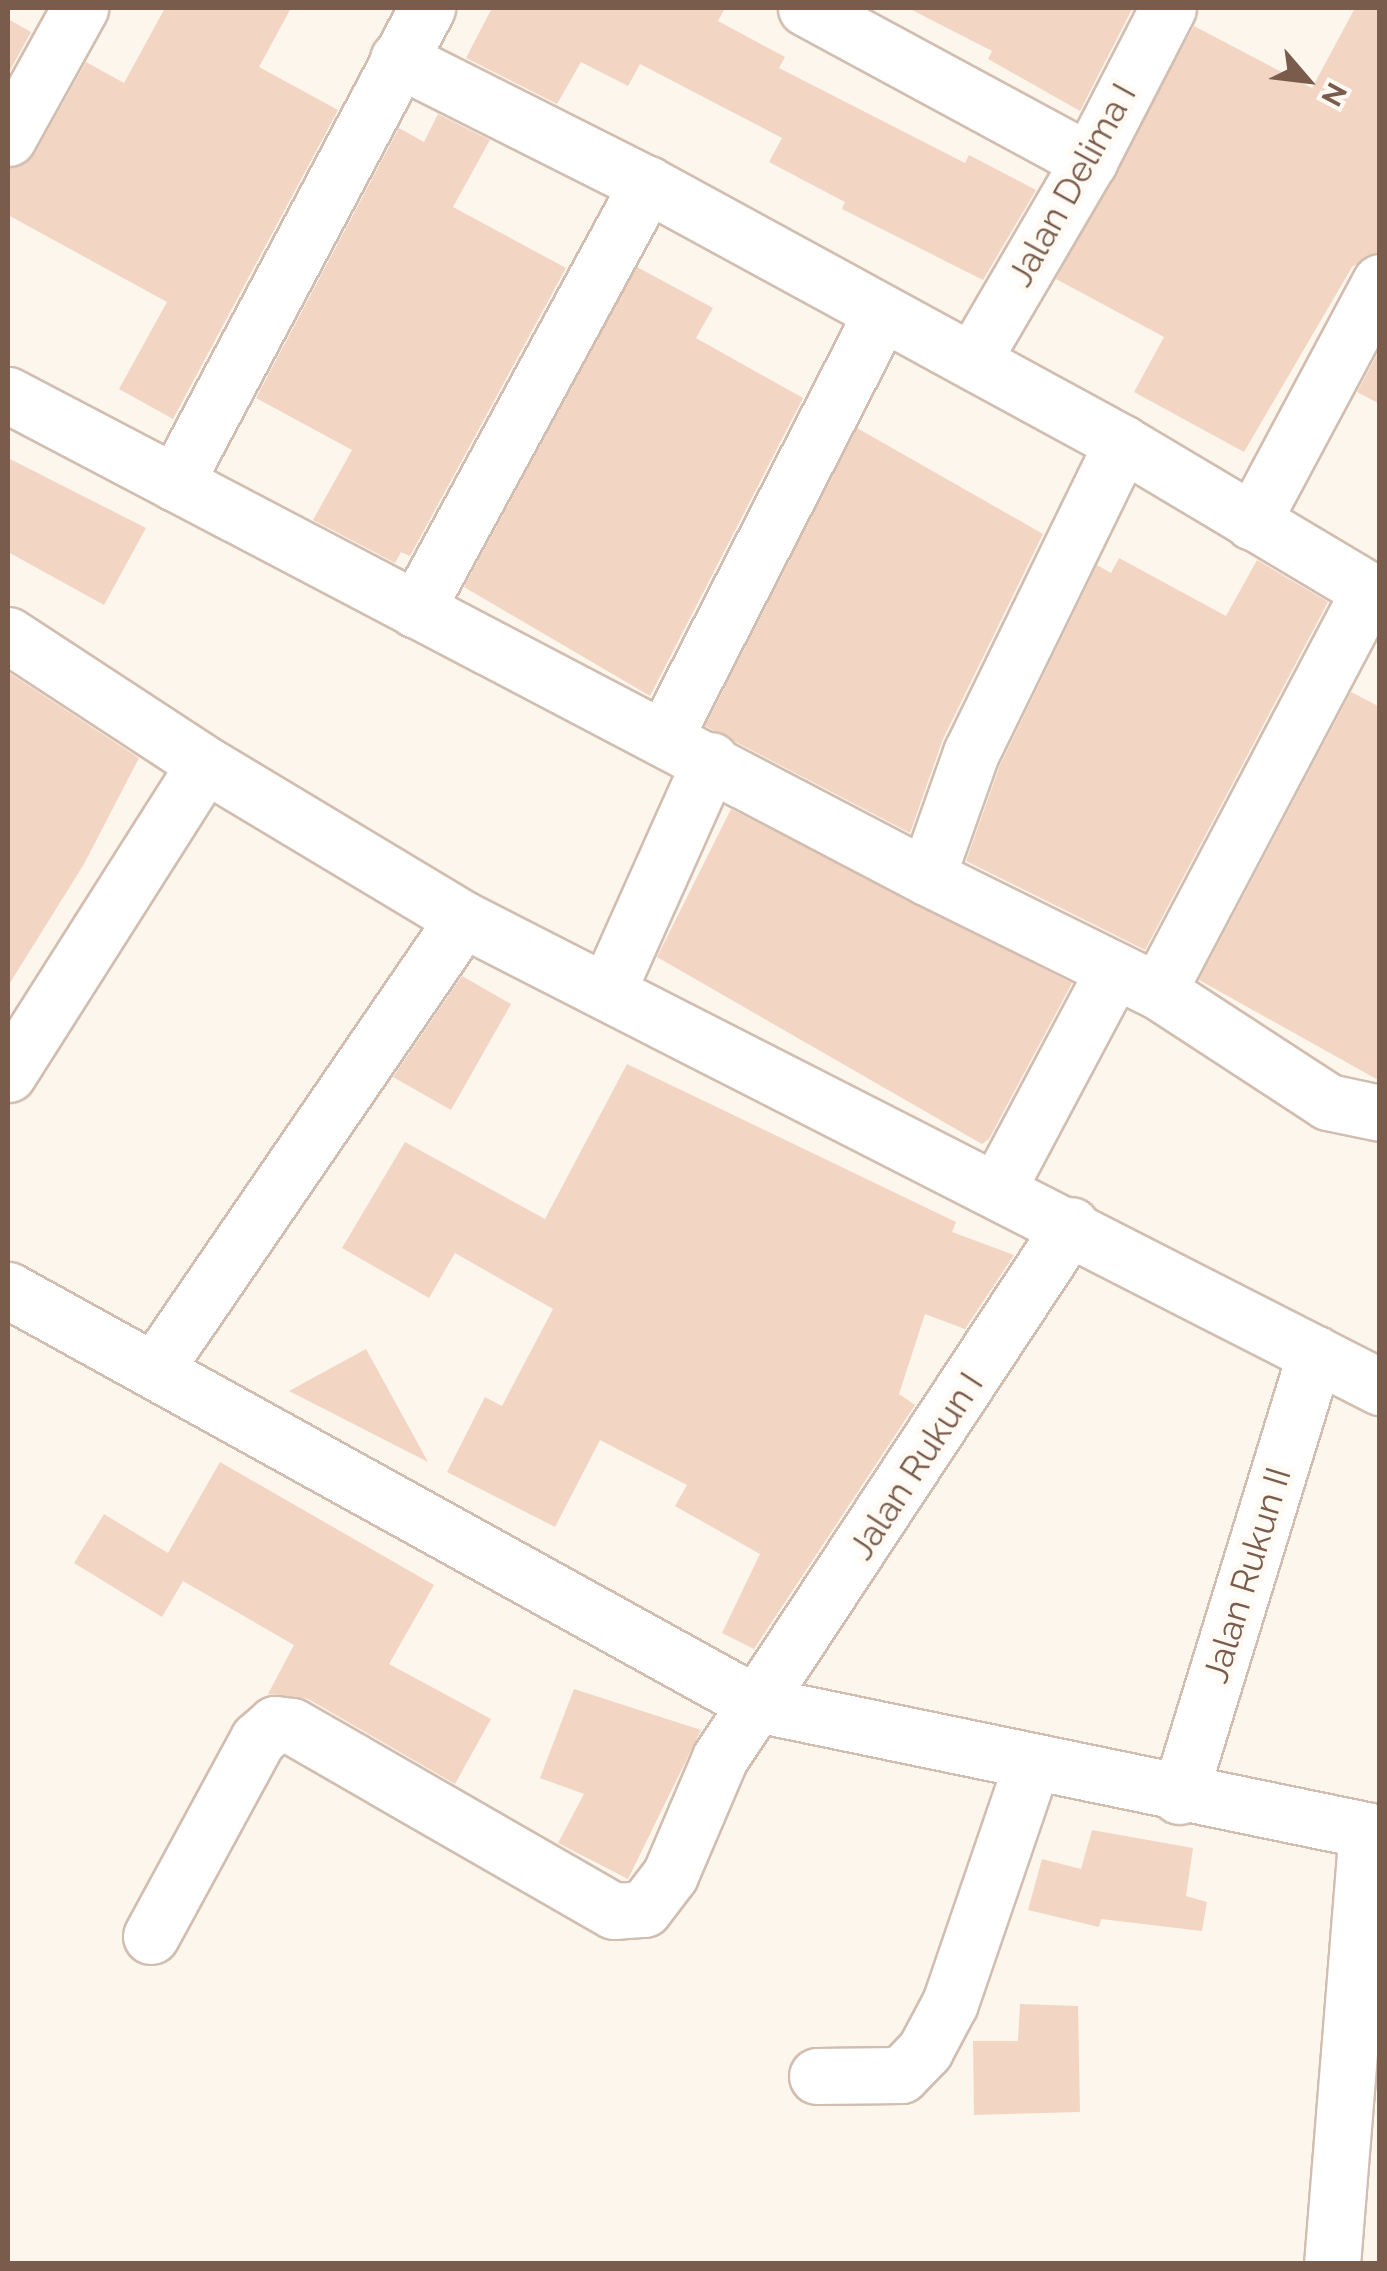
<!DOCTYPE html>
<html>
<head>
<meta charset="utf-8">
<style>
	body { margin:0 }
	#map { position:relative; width:1387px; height:2271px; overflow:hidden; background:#fdf6ec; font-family:Raleway,sans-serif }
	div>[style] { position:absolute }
	.building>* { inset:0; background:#f3d5c3 }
	.roads { filter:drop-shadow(2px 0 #d1beb0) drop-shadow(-2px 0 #d1beb0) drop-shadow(0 2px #d1beb0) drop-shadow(0 -2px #d1beb0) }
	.minor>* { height:55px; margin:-27.5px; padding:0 27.5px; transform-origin:27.5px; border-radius:27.5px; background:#fff }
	span { translate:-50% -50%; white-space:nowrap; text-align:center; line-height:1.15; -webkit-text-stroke:10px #fffaf3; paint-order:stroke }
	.street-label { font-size:35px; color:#7a5c4d }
	.frame { position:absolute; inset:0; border:10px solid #7a5c4d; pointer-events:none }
	.north { position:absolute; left:1257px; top:30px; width:100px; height:100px; -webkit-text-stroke:8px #fffaf3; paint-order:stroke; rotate:118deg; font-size:28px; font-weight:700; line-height:40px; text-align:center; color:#7a5c4d }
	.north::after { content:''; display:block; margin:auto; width:35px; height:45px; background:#7a5c4d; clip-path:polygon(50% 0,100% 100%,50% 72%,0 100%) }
</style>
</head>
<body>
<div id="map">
	<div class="building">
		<div style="clip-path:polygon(165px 8px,291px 8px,259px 67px,338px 110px,173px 419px,119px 389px,167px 302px,8px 215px,8px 169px,35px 153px,86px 62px,124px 83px)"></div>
		<div style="clip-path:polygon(492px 8px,725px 8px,718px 21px,785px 57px,779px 68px,965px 163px,969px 155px,1036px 190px,983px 280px,842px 209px,845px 202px,769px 162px,782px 138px,640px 64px,628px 86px,581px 62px,557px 104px,466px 58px)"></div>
		<div style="clip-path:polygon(908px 8px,1130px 8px,1132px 9px,1080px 111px,988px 59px,992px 51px)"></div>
		<div style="clip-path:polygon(1355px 8px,1380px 8px,1380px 251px,1352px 267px,1244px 452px,1134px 392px,1164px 337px,1056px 279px,1194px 26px,1312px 88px)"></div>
		<div style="clip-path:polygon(8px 19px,31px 32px,8px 74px)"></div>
		<div style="clip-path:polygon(438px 114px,490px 140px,453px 207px,566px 268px,410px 556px,401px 552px,395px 563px,313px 520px,352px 450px,256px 398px,399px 128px,424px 142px)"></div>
		<div style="clip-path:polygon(637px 267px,713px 308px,696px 338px,803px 398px,650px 696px,464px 587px)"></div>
		<div style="clip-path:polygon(1380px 349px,1380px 404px,1357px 392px)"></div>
		<div style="clip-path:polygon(857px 428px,1043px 534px,943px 739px,910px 833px,705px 726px)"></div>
		<div style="clip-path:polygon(8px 458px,146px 528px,104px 605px,8px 552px)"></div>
		<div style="clip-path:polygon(1119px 558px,1226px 616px,1257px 560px,1328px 602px,1145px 950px,966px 861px,1000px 765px,1097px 565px,1111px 573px)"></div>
		<div style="clip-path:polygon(8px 672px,139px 758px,84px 864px,8px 986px)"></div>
		<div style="clip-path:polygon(1351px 692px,1380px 707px,1380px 1081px,1199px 980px)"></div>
		<div style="clip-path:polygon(731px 809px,1072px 983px,989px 1139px,982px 1144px,657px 957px)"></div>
		<div style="clip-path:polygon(462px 976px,511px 1004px,451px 1110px,393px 1077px)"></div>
		<div style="clip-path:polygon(627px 1064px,956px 1222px,952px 1232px,1014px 1255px,965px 1329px,925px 1314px,899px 1394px,915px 1405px,754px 1649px,722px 1633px,760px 1554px,675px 1506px,687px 1485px,600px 1440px,555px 1527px,447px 1472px,485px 1397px,502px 1406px,553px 1309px,455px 1253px,429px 1298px,342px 1248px,405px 1142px,545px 1219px)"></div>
		<div style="clip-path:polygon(366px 1349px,428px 1462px,289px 1391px)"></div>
		<div style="clip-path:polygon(220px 1462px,434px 1585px,389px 1664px,491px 1719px,455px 1784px,308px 1699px,268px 1694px,294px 1645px,183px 1581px,162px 1617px,74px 1563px,104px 1514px,168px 1553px)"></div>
		<div style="clip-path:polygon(574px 1689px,701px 1730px,628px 1879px,558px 1843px,584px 1794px,540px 1778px)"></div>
		<div style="clip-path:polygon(1092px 1830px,1193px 1848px,1186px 1896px,1207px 1902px,1202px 1931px,1101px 1919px,1099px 1927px,1028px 1910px,1042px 1859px,1081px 1869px)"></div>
		<div style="clip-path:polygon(1020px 2004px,1078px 2006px,1080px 2112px,974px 2115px,973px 2041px,1018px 2041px)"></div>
	</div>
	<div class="roads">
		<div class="minor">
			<div style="left:806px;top:8px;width:322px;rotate:28.4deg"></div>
			<div style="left:398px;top:59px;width:279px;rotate:26.7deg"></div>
			<div style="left:647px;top:184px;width:541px;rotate:28.6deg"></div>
			<div style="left:1122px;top:443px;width:300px;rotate:30.8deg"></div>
			<div style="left:8px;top:138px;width:149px;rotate:-61deg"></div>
			<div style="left:972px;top:361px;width:232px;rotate:-59.7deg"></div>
			<div style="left:1089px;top:161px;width:172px;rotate:-62.7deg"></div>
			<div style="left:8px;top:395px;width:1038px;rotate:27.68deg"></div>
			<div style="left:927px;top:877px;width:132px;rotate:-70.5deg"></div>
			<div style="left:971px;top:753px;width:345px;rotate:-64deg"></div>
			<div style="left:175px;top:483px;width:538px;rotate:-62.05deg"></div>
			<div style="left:1252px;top:522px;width:272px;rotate:-61.9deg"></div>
			<div style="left:1369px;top:591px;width:452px;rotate:117.8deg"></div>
			<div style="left:1158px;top:991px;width:203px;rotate:33.1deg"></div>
			<div style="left:1328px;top:1102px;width:53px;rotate:11.9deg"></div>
			<div style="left:416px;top:610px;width:485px;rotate:-61.5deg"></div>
			<div style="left:8px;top:635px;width:235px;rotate:33.2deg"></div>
			<div style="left:205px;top:764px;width:301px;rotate:31deg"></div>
			<div style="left:463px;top:919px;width:1030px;rotate:27.04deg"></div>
			<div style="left:664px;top:738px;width:475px;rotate:-62.9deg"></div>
			<div style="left:927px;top:877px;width:258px;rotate:26.3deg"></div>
			<div style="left:607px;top:992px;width:254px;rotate:-65.9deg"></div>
			<div style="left:8px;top:1074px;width:367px;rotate:-57.6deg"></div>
			<div style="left:998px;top:1188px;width:247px;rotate:-62deg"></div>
			<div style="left:8px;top:1290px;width:856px;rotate:28.93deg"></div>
			<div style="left:757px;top:1704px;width:636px;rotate:11.7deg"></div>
			<div style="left:155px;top:1369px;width:545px;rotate:-55.61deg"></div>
			<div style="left:1179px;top:1796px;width:463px;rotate:-72.9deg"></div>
			<div style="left:151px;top:1936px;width:224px;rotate:-61.5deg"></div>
			<div style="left:258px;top:1739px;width:23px;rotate:-41deg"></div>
			<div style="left:275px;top:1724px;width:17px;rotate:7deg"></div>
			<div style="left:292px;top:1726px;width:371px;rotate:29.9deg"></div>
			<div style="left:614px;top:1911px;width:30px;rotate:-4deg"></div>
			<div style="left:644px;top:1909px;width:43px;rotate:-52.6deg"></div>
			<div style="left:670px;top:1875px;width:127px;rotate:-66.9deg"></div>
			<div style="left:720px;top:1758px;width:638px;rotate:-56.63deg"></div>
			<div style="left:817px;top:2076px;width:84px;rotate:-0.7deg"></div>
			<div style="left:901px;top:2075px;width:35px;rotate:-46deg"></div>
			<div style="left:925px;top:2050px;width:53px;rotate:-62deg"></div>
			<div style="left:950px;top:2003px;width:253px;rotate:-71.1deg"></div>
			<div style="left:1332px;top:2264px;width:435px;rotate:-85.4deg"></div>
		</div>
	</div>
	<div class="street-label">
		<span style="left:1072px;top:185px;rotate:-61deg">Jalan Delima I</span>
		<span style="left:916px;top:1466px;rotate:-57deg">Jalan Rukun I</span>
		<span style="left:1247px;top:1575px;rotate:-73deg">Jalan Rukun II</span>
	</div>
	<div class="frame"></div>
	<div class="north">N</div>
</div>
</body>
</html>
